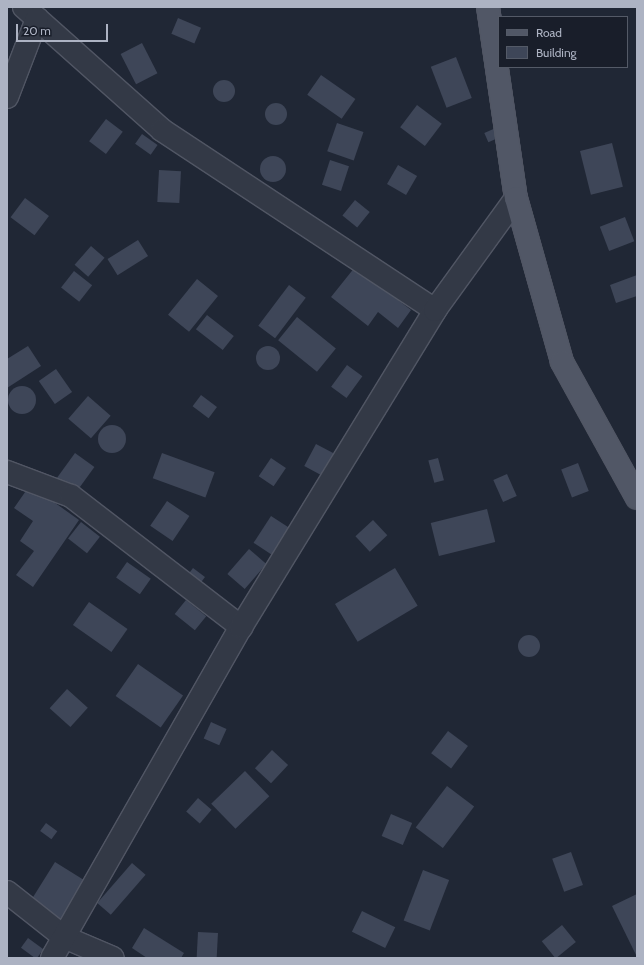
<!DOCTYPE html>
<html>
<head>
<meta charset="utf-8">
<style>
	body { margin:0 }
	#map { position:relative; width:644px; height:965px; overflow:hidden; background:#202735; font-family:Cabin,sans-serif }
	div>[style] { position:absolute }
	.building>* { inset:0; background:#3e4658; transform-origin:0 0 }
	.round { border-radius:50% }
	.roads { filter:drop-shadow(1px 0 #515664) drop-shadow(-1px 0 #515664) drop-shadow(0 1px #515664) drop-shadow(0 -1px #515664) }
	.minor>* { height:22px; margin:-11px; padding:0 11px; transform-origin:11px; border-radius:11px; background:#333946 }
	.major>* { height:22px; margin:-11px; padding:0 11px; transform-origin:11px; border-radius:11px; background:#515766 }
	span { translate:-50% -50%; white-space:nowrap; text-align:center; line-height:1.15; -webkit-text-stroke:3px #191e2a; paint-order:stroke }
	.frame { position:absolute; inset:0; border:8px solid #adb3c3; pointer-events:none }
	.legend { position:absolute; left:498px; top:16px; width:130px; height:52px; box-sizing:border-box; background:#191e2a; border:1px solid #545a67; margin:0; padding:5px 7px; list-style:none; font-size:12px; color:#adb3c3 }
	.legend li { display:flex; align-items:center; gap:8px; height:20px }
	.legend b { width:20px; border:1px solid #545a67 }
	.scale { position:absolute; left:16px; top:24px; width:92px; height:18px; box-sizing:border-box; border:2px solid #adb3c3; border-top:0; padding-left:5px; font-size:12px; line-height:14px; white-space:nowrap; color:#adb3c3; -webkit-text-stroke:3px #191e2a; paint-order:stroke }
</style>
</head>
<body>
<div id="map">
	<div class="building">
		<div style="left:178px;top:18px;width:25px;height:17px;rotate:23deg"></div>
		<div style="left:142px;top:43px;width:34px;height:24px;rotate:63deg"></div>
		<div style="left:456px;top:57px;width:44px;height:27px;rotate:69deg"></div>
		<div style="left:321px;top:75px;width:42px;height:24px;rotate:35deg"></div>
		<div class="round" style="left:213px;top:80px;width:22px;height:22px"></div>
		<div class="round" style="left:265px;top:103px;width:22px;height:22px"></div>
		<div style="left:417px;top:105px;width:31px;height:28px;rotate:37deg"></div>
		<div style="left:106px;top:119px;width:21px;height:28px;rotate:37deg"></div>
		<div style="left:337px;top:123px;width:28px;height:30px;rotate:19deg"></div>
		<div style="left:498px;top:127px;width:10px;height:15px;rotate:66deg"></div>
		<div style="left:142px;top:134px;width:19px;height:12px;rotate:35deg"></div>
		<div style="left:612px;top:143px;width:45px;height:33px;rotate:76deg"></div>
		<div class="round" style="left:260px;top:156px;width:26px;height:26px"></div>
		<div style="left:330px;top:160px;width:20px;height:26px;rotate:18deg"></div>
		<div style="left:398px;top:165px;width:22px;height:22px;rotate:30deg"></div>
		<div style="left:159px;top:170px;width:22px;height:32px;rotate:3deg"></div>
		<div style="left:25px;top:198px;width:30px;height:24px;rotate:37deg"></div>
		<div style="left:355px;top:200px;width:19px;height:20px;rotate:39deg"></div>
		<div style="left:625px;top:217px;width:26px;height:27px;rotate:69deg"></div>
		<div style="left:138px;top:240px;width:19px;height:36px;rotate:58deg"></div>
		<div style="left:91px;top:246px;width:18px;height:25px;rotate:41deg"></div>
		<div style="clip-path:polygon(355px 267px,411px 310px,398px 328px,378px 312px,368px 326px,331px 297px)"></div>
		<div style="left:74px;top:271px;width:23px;height:21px;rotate:38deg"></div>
		<div style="clip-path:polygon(637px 275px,637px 296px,616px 303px,610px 285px)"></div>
		<div style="left:197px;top:279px;width:27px;height:46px;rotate:39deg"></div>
		<div style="left:289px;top:285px;width:21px;height:51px;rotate:37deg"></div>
		<div style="left:207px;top:315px;width:34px;height:18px;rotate:38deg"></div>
		<div style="left:297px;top:317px;width:50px;height:30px;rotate:39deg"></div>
		<div style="clip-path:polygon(28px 346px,41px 366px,7px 388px,7px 359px)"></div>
		<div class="round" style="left:256px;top:346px;width:24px;height:24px"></div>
		<div style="left:347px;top:365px;width:19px;height:27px;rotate:36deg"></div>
		<div style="left:56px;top:369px;width:28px;height:21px;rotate:55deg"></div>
		<div class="round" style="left:8px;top:386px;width:28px;height:28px"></div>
		<div style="left:201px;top:395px;width:20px;height:14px;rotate:37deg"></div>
		<div style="left:88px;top:396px;width:30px;height:30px;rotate:41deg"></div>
		<div class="round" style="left:98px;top:425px;width:28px;height:28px"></div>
		<div style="left:316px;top:444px;width:21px;height:25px;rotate:28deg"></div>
		<div style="left:75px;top:453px;width:24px;height:33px;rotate:36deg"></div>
		<div style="left:162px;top:453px;width:56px;height:27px;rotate:20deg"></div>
		<div style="left:271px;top:458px;width:18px;height:22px;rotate:34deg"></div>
		<div style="left:438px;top:458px;width:23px;height:10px;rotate:75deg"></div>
		<div style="left:578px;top:463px;width:30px;height:18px;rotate:69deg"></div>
		<div style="left:507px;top:474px;width:24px;height:15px;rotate:66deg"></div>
		<div style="clip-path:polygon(30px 485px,79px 520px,33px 587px,16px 575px,34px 551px,20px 541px,33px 521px,14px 508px)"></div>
		<div style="left:167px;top:501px;width:27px;height:30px;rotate:34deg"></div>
		<div style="left:487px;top:509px;width:34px;height:58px;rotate:76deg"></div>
		<div style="left:271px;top:516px;width:24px;height:32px;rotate:33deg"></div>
		<div style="left:373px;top:520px;width:21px;height:24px;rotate:47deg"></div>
		<div style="left:81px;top:522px;width:24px;height:21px;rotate:38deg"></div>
		<div style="left:249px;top:549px;width:23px;height:33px;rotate:41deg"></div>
		<div style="left:127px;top:562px;width:29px;height:19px;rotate:35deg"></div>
		<div style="left:193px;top:568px;width:15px;height:15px;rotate:37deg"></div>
		<div style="left:395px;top:568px;width:44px;height:70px;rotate:59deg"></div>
		<div style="left:186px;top:600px;width:26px;height:18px;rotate:39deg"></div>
		<div style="left:89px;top:602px;width:47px;height:28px;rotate:35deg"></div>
		<div class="round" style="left:518px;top:635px;width:22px;height:22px"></div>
		<div style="left:138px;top:664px;width:55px;height:39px;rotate:35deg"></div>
		<div style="left:67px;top:689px;width:28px;height:26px;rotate:42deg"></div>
		<div style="left:211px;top:722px;width:17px;height:18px;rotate:24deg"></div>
		<div style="left:448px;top:731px;width:25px;height:28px;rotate:37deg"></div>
		<div style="left:272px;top:750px;width:22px;height:25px;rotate:43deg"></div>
		<div style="left:245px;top:771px;width:35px;height:47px;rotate:46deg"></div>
		<div style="left:447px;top:786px;width:34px;height:52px;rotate:37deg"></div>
		<div style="left:198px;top:798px;width:18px;height:18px;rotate:41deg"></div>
		<div style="left:391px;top:814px;width:23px;height:24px;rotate:23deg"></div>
		<div style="left:46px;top:823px;width:14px;height:10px;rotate:36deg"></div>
		<div style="left:571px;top:852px;width:35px;height:20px;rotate:70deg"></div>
		<div style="left:55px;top:862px;width:36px;height:46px;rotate:32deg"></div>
		<div style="left:132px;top:863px;width:18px;height:53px;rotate:41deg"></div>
		<div style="left:423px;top:870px;width:28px;height:54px;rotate:21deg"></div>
		<div style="clip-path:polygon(637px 894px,637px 957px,612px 906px)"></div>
		<div style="left:362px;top:911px;width:37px;height:23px;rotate:26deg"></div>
		<div style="left:562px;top:925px;width:22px;height:26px;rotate:51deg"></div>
		<div style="clip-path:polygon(144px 928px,184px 953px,181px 958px,147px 958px,132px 948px)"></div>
		<div style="left:198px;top:932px;width:20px;height:26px;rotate:3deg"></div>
		<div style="left:28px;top:938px;width:19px;height:12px;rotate:36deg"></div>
	</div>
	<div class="roads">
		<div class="minor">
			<div style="left:24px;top:7px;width:185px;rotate:41.7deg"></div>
			<div style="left:162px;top:130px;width:327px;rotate:33.4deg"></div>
			<div style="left:7px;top:97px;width:84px;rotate:-69deg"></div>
			<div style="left:7px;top:472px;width:68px;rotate:20.6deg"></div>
			<div style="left:71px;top:496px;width:215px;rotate:37.6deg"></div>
			<div style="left:7px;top:892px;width:73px;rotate:38.3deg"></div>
			<div style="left:64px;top:937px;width:53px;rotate:23.2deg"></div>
			<div style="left:52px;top:958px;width:381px;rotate:-60.3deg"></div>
			<div style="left:241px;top:627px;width:372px;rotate:-58.5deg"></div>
			<div style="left:435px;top:310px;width:138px;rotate:-54.1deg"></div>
		</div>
		<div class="major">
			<div style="left:488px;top:7px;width:193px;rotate:81.7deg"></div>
			<div style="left:516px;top:198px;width:170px;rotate:74.3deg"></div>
			<div style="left:562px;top:362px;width:155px;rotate:61.1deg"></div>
		</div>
	</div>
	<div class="frame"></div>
	<ul class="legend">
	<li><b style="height:5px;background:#515766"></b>Road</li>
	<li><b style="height:11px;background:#3e4658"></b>Building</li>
	</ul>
	<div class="scale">20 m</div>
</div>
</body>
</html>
